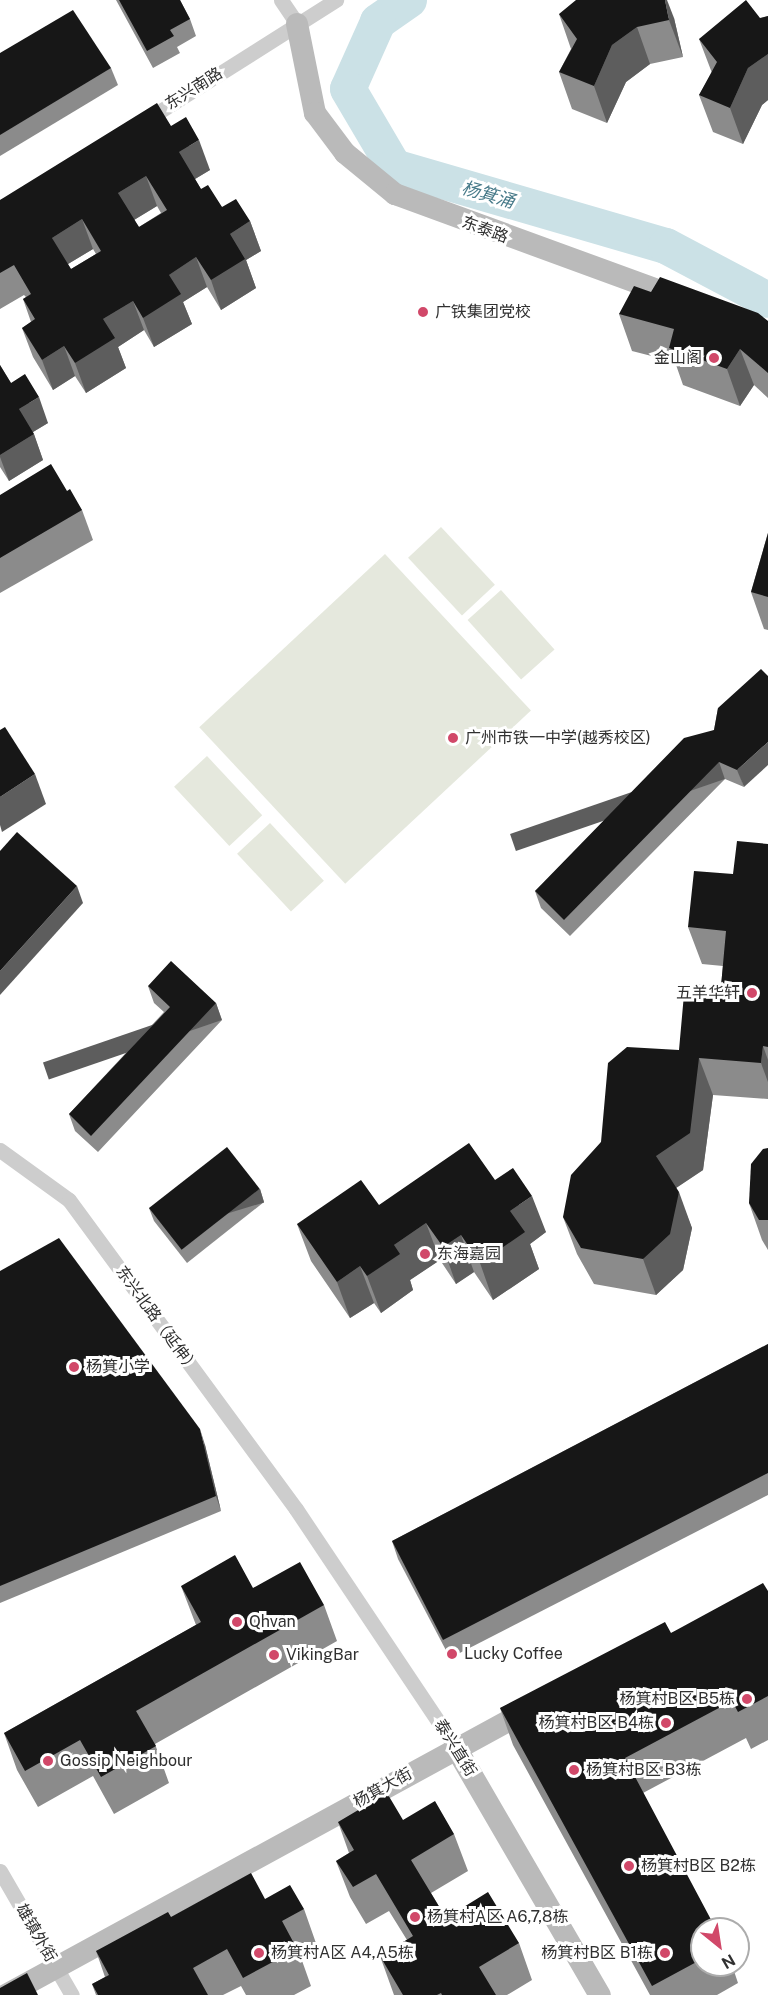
<!DOCTYPE html>
<html>
<head>
<meta charset="utf-8">
<style>
	body { margin:0 }
	#map { position:relative; width:768px; height:1995px; overflow:hidden; background:#fff; font-family:"Public Sans","Noto Sans SC",sans-serif }
	div>[style] { position:absolute }
	.green>* { inset:0; background:#e5e8dd; transform-origin:0 0 }
	.river>* { height:36px; margin:-18px; padding:0 18px; transform-origin:18px; border-radius:18px; background:#cbe1e6 }
	.street>* { height:15px; margin:-7.5px; padding:0 7.5px; transform-origin:7.5px; border-radius:7.5px; background:#cdcdcd }
	.secondary>* { height:22px; margin:-11px; padding:0 11px; transform-origin:11px; border-radius:11px; background:#bababa }
	.wall>* { inset:0; background:#8b8b8b }
	.shaded-wall>* { inset:0; background:#5d5d5d; transform-origin:0 0 }
	.building>* { inset:0; background:#171717; transform-origin:0 0 }
	.dots>* { width:16px; height:16px; translate:-50% -50%; box-sizing:border-box; border:3px solid #fff; border-radius:50% }
	span { translate:-50% -50%; white-space:nowrap; text-align:center; line-height:1.15; -webkit-text-stroke:6px #fff; paint-order:stroke }
	.street-label { font-size:16px; color:#303030 }
	.poi-label { font-size:16px; color:#303030 }
	.left { translate:0 -50%; text-align:left }
	.right { translate:-100% -50%; text-align:right }
	.water-label { font-size:18px; color:#477a89; font-style:italic }
	.north { position:absolute; left:690px; top:1917px; width:60px; height:60px; box-sizing:border-box; background:#fff; border:2px solid #acacac; border-radius:50%; rotate:150deg; font-size:16px; font-weight:700; line-height:24px; text-align:center; color:#303030 }
	.north::after { content:''; display:block; margin:auto; width:21px; height:27px; background:#d14869; clip-path:polygon(50% 0,100% 100%,50% 72%,0 100%) }
</style>
</head>
<body>
<div id="map">
	<div class="green">
		<div style="left:441px;top:527px;width:79px;height:45px;rotate:47deg"></div>
		<div style="left:385px;top:554px;width:214px;height:254px;rotate:47deg"></div>
		<div style="left:501px;top:590px;width:80px;height:45px;rotate:48deg"></div>
		<div style="left:207px;top:756px;width:81px;height:45px;rotate:47deg"></div>
		<div style="left:270px;top:823px;width:79px;height:45px;rotate:47deg"></div>
	</div>
	<div class="river">
		<div style="left:409px;top:0;width:38px;rotate:145deg"></div>
		<div style="left:378px;top:22px;width:73px;rotate:114.1deg"></div>
		<div style="left:348px;top:89px;width:91px;rotate:59.5deg"></div>
		<div style="left:394px;top:167px;width:283px;rotate:16.2deg"></div>
		<div style="left:666px;top:246px;width:115px;rotate:27.9deg"></div>
	</div>
	<div class="street">
		<div style="left:281px;top:0;width:29px;rotate:56deg"></div>
		<div style="left:146px;top:120px;width:225px;rotate:-32.3deg"></div>
		<div style="left:0;top:1150px;width:85px;rotate:35.9deg"></div>
		<div style="left:69px;top:1200px;width:383px;rotate:53.7deg"></div>
		<div style="left:296px;top:1509px;width:288px;rotate:56.2deg"></div>
		<div style="left:0;top:1871px;width:143px;rotate:59.9deg"></div>
	</div>
	<div class="secondary">
		<div style="left:297px;top:24px;width:91px;rotate:78.6deg"></div>
		<div style="left:315px;top:113px;width:50px;rotate:53.1deg"></div>
		<div style="left:345px;top:153px;width:65px;rotate:39.4deg"></div>
		<div style="left:395px;top:194px;width:306px;rotate:20.1deg"></div>
		<div style="left:456px;top:1748px;width:286px;rotate:59.8deg"></div>
		<div style="left:6px;top:1995px;width:599px;rotate:-28.62deg"></div>
	</div>
	<div class="wall">
		<div style="clip-path:polygon(116px 0,180px 0,190px 19px,196px 36px,177px 47px,180px 53px,153px 68px)"></div>
		<div style="clip-path:polygon(559px 14px,674px 18px,683px 57px,650px 64px,626px 82px,607px 123px,572px 109px,559px 72px,571px 49px)"></div>
		<div style="clip-path:polygon(768px 16px,768px 100px,762px 105px,743px 144px,713px 132px,699px 95px,712px 73px,699px 39px)"></div>
		<div style="clip-path:polygon(0 53px,111px 68px,118px 85px,0 156px)"></div>
		<div style="clip-path:polygon(evenodd,171px 126px,210px 170px,195px 179px,201px 189px,222px 207px,250px 221px,261px 251px,246px 260px,256px 288px,221px 310px,207px 287px,183px 302px,192px 324px,154px 347px,144px 330px,118px 347px,126px 368px,86px 393px,75px 376px,53px 390px,33px 357px,22px 328px,31px 322px,23px 299px,26px 297px,24px 295px,0 309px,0 200px,171px 126px,157px 206px,161px 213px,139px 227px,134px 220px,157px 206px,171px 126px,93px 249px,96px 254px,71px 269px,68px 264px,93px 249px)"></div>
		<div style="clip-path:polygon(651px 292px,768px 321px,768px 398px,754px 385px,740px 406px,683px 385px,675px 362px,632px 351px,619px 314px)"></div>
		<div style="clip-path:polygon(0 365px,11px 383px,48px 423px,33px 432px,43px 460px,9px 481px,0 467px)"></div>
		<div style="clip-path:polygon(67px 491px,82px 510px,93px 540px,0 593px,0 495px)"></div>
		<div style="clip-path:polygon(768px 533px,768px 630px,764px 629px,751px 592px)"></div>
		<div style="clip-path:polygon(718px 708px,744px 787px,725px 779px,570px 936px,541px 908px,535px 891px,714px 730px)"></div>
		<div style="clip-path:polygon(768px 844px,768px 1099px,713px 1095px,703px 1170px,676px 1188px,692px 1228px,683px 1270px,656px 1295px,594px 1284px,577px 1254px,563px 1217px,601px 1142px,679px 1050px,721px 986px,723px 966px,702px 964px,688px 927px,733px 874px)"></div>
		<div style="clip-path:polygon(148px 986px,216px 1003px,222px 1020px,98px 1152px,75px 1131px,69px 1114px,164px 1012px,154px 1003px)"></div>
		<div style="clip-path:polygon(768px 1148px,768px 1250px,762px 1240px,749px 1203px)"></div>
		<div style="clip-path:polygon(495px 1180px,546px 1232px,530px 1244px,539px 1269px,493px 1300px,474px 1272px,456px 1284px,440px 1260px,410px 1280px,413px 1290px,381px 1313px,374px 1303px,350px 1318px,311px 1261px,297px 1224px,379px 1205px)"></div>
		<div style="clip-path:polygon(260px 1189px,264px 1202px,187px 1263px,154px 1221px,149px 1208px)"></div>
		<div style="clip-path:polygon(0 1271px,205px 1445px,221px 1511px,0 1603px)"></div>
		<div style="clip-path:polygon(768px 1344px,768px 1495px,450px 1658px,398px 1559px,392px 1541px)"></div>
		<div style="clip-path:polygon(181px 1586px,253px 1588px,324px 1605px,337px 1641px,155px 1744px,169px 1783px,114px 1814px,93px 1776px,38px 1807px,17px 1770px,4px 1733px,196px 1625px)"></div>
		<div style="clip-path:polygon(768px 1591px,768px 1740px,751px 1749px,746px 1738px,643px 1793px,702px 1929px,702px 1965px,732px 1965px,738px 1983px,717px 1995px,650px 1995px,513px 1745px,500px 1708px,671px 1633px)"></div>
		<div style="clip-path:polygon(403px 1820px,454px 1834px,468px 1871px,431px 1893px,446px 1918px,519px 1943px,532px 1980px,507px 1995px,394px 1995px,380px 1956px,407px 1940px,389px 1911px,366px 1924px,350px 1897px,336px 1861px,349px 1853px,338px 1822px)"></div>
		<div style="clip-path:polygon(265px 1899px,304px 1909px,317px 1946px,300px 1955px,311px 1986px,294px 1995px,246px 1995px,241px 1986px,223px 1995px,96px 1995px,92px 1984px,105px 1977px,96px 1951px,171px 1917px)"></div>
	</div>
	<div class="shaded-wall">
		<div style="clip-path:polygon(665px 0,667px 0,674px 18px,683px 57px,669px 20px)"></div>
		<div style="clip-path:polygon(637px 27px,650px 64px,626px 82px,607px 123px,594px 86px,612px 45px)"></div>
		<div style="clip-path:polygon(768px 54px,768px 100px,762px 105px,743px 144px,730px 108px,748px 68px)"></div>
		<div style="clip-path:polygon(199px 140px,210px 170px,190px 182px,179px 152px)"></div>
		<div style="clip-path:polygon(146px 176px,157px 206px,129px 223px,118px 193px)"></div>
		<div style="clip-path:polygon(82px 219px,93px 249px,63px 267px,52px 238px)"></div>
		<div style="clip-path:polygon(250px 221px,261px 251px,246px 260px,256px 288px,221px 310px,211px 280px,230px 234px)"></div>
		<div style="clip-path:polygon(196px 257px,207px 287px,183px 302px,192px 324px,154px 347px,143px 318px,169px 275px)"></div>
		<div style="clip-path:polygon(133px 301px,144px 330px,118px 347px,126px 368px,86px 393px,75px 363px,103px 319px)"></div>
		<div style="clip-path:polygon(64px 346px,75px 376px,53px 390px,42px 360px)"></div>
		<div style="clip-path:polygon(740px 349px,754px 385px,740px 406px,727px 369px)"></div>
		<div style="clip-path:polygon(39px 397px,48px 423px,28px 435px,19px 409px)"></div>
		<div style="clip-path:polygon(34px 434px,43px 460px,9px 481px,0 457px,0 455px)"></div>
		<div style="clip-path:polygon(768px 742px,768px 765px,744px 787px,737px 770px)"></div>
		<div style="left:719px;top:762px;width:18px;height:221px;rotate:71deg"></div>
		<div style="clip-path:polygon(35px 774px,46px 804px,2px 832px,0 825px,0 797px)"></div>
		<div style="clip-path:polygon(77px 886px,83px 903px,0 995px,0 971px)"></div>
		<div style="left:216px;top:1003px;width:18px;height:183px;rotate:71deg"></div>
		<div style="clip-path:polygon(763px 1046px,768px 1060px,768px 1082px,761px 1063px)"></div>
		<div style="clip-path:polygon(699px 1058px,713px 1095px,703px 1170px,670px 1192px,656px 1156px)"></div>
		<div style="left:260px;top:1189px;width:14px;height:99px;rotate:73deg"></div>
		<div style="clip-path:polygon(679px 1192px,692px 1228px,683px 1270px,656px 1295px,643px 1259px)"></div>
		<div style="clip-path:polygon(532px 1196px,546px 1232px,530px 1244px,539px 1269px,493px 1300px,480px 1263px,510px 1211px)"></div>
		<div style="clip-path:polygon(426px 1223px,440px 1260px,410px 1280px,413px 1290px,381px 1313px,367px 1276px,394px 1245px)"></div>
		<div style="clip-path:polygon(461px 1235px,474px 1272px,456px 1284px,443px 1247px)"></div>
		<div style="clip-path:polygon(360px 1266px,374px 1303px,350px 1318px,337px 1282px)"></div>
		<div style="clip-path:polygon(200px 1429px,205px 1445px,221px 1511px,216px 1496px)"></div>
	</div>
	<div class="building">
		<div style="clip-path:polygon(119px 0,180px 0,190px 19px,170px 30px,174px 36px,147px 51px)"></div>
		<div style="clip-path:polygon(576px 0,665px 0,669px 20px,637px 27px,612px 45px,594px 86px,559px 72px,577px 39px,559px 14px)"></div>
		<div style="clip-path:polygon(746px 0,760px 18px,768px 16px,768px 54px,748px 68px,730px 108px,699px 95px,717px 62px,699px 39px)"></div>
		<div style="clip-path:polygon(73px 10px,111px 68px,0 135px,0 53px)"></div>
		<div style="clip-path:polygon(evenodd,157px 103px,171px 126px,186px 117px,199px 140px,179px 152px,201px 189px,208px 185px,222px 207px,236px 199px,250px 221px,230px 234px,245px 259px,211px 280px,196px 257px,169px 275px,181px 294px,143px 318px,133px 301px,103px 319px,115px 338px,75px 363px,64px 346px,42px 360px,22px 328px,35px 319px,23px 299px,31px 294px,14px 265px,0 273px,0 200px,157px 103px,146px 176px,167px 210px,139px 227px,118px 193px,146px 176px,157px 103px,82px 219px,101px 251px,71px 269px,52px 238px,82px 219px)"></div>
		<div style="clip-path:polygon(660px 277px,758px 313px,768px 321px,768px 373px,740px 349px,727px 369px,669px 348px,674px 329px,619px 314px,634px 286px,651px 292px)"></div>
		<div style="clip-path:polygon(0 365px,11px 383px,25px 374px,39px 397px,19px 409px,34px 434px,0 455px)"></div>
		<div style="clip-path:polygon(51px 464px,67px 491px,70px 489px,82px 510px,0 558px,0 495px)"></div>
		<div style="clip-path:polygon(768px 533px,768px 597px,751px 592px)"></div>
		<div style="clip-path:polygon(761px 669px,768px 676px,768px 742px,737px 770px,719px 762px,564px 920px,535px 891px,684px 738px,714px 730px,718px 708px)"></div>
		<div style="clip-path:polygon(5px 727px,35px 774px,0 797px,0 730px)"></div>
		<div style="clip-path:polygon(17px 832px,77px 886px,0 971px,0 851px)"></div>
		<div style="clip-path:polygon(737px 841px,768px 844px,768px 1047px,763px 1046px,761px 1063px,699px 1058px,690px 1133px,656px 1156px,679px 1192px,670px 1234px,643px 1259px,581px 1248px,563px 1217px,571px 1175px,601px 1142px,608px 1063px,627px 1047px,679px 1050px,685px 983px,721px 986px,726px 931px,688px 927px,694px 871px,733px 874px)"></div>
		<div style="clip-path:polygon(171px 961px,216px 1003px,91px 1136px,69px 1114px,170px 1007px,148px 986px)"></div>
		<div style="clip-path:polygon(469px 1143px,495px 1180px,513px 1168px,532px 1196px,510px 1211px,525px 1232px,480px 1263px,461px 1235px,443px 1247px,426px 1223px,394px 1245px,400px 1254px,367px 1276px,360px 1266px,337px 1282px,297px 1224px,361px 1180px,379px 1205px)"></div>
		<div style="left:227px;top:1147px;width:53px;height:99px;rotate:52deg"></div>
		<div style="clip-path:polygon(768px 1148px,768px 1220px,759px 1220px,749px 1203px,751px 1164px,763px 1149px)"></div>
		<div style="clip-path:polygon(59px 1238px,200px 1429px,216px 1496px,0 1586px,0 1271px)"></div>
		<div style="clip-path:polygon(768px 1344px,768px 1473px,443px 1640px,392px 1541px)"></div>
		<div style="clip-path:polygon(235px 1555px,253px 1588px,300px 1562px,324px 1605px,136px 1711px,156px 1746px,101px 1777px,80px 1740px,25px 1771px,4px 1733px,201px 1622px,181px 1586px)"></div>
		<div style="clip-path:polygon(763px 1583px,768px 1591px,768px 1696px,738px 1712px,732px 1701px,625px 1758px,716px 1929px,702px 1929px,702px 1959px,652px 1986px,500px 1708px,665px 1622px,671px 1633px)"></div>
		<div style="clip-path:polygon(387px 1793px,403px 1820px,435px 1801px,454px 1834px,411px 1860px,446px 1918px,488px 1892px,519px 1943px,479px 1967px,496px 1995px,442px 1995px,441px 1993px,437px 1995px,403px 1995px,380px 1956px,413px 1936px,376px 1874px,353px 1887px,336px 1861px,354px 1850px,338px 1822px)"></div>
		<div style="clip-path:polygon(251px 1873px,265px 1899px,290px 1885px,304px 1909px,282px 1921px,297px 1949px,243px 1978px,227px 1949px,193px 1968px,208px 1995px,98px 1995px,92px 1984px,109px 1975px,96px 1951px,168px 1912px,171px 1917px)"></div>
		<div style="clip-path:polygon(27px 1973px,38px 1995px,0 1995px,0 1988px)"></div>
	</div>
	<div class="dots">
		<div style="left:423px;top:312px;background:#d14869"></div>
		<div style="left:714px;top:358px;background:#d14869"></div>
		<div style="left:453px;top:738px;background:#d14869"></div>
		<div style="left:752px;top:993px;background:#d14869"></div>
		<div style="left:425px;top:1254px;background:#d14869"></div>
		<div style="left:74px;top:1367px;background:#d14869"></div>
		<div style="left:237px;top:1622px;background:#d14869"></div>
		<div style="left:452px;top:1654px;background:#d14869"></div>
		<div style="left:274px;top:1655px;background:#d14869"></div>
		<div style="left:747px;top:1699px;background:#d14869"></div>
		<div style="left:666px;top:1723px;background:#d14869"></div>
		<div style="left:48px;top:1761px;background:#d14869"></div>
		<div style="left:574px;top:1770px;background:#d14869"></div>
		<div style="left:629px;top:1866px;background:#d14869"></div>
		<div style="left:415px;top:1917px;background:#d14869"></div>
		<div style="left:259px;top:1953px;background:#d14869"></div>
		<div style="left:665px;top:1953px;background:#d14869"></div>
	</div>
	<div class="street-label">
		<span style="left:194px;top:89px;rotate:-32deg">东兴南路</span>
		<span style="left:485px;top:230px;rotate:20deg">东泰路</span>
		<span style="left:157px;top:1320px;rotate:54deg">东兴北路（延伸）</span>
		<span style="left:455px;top:1748px;rotate:58deg">泰兴直街</span>
		<span style="left:383px;top:1788px;rotate:-29deg">杨箕大街</span>
		<span style="left:36px;top:1933px;rotate:60deg">雄镇外街</span>
	</div>
	<div class="poi-label">
		<span class="left" style="left:435px;top:312px">广铁集团党校</span>
		<span class="right" style="left:702px;top:358px">金山阁</span>
		<span class="left" style="left:465px;top:738px">广州市铁一中学(越秀校区)</span>
		<span class="right" style="left:740px;top:993px">五羊华轩</span>
		<span class="left" style="left:437px;top:1254px">东海嘉园</span>
		<span class="left" style="left:86px;top:1367px">杨箕小学</span>
		<span class="left" style="left:249px;top:1622px">Qhvan</span>
		<span class="left" style="left:464px;top:1654px">Lucky Coffee</span>
		<span class="left" style="left:286px;top:1655px">VikingBar</span>
		<span class="right" style="left:735px;top:1699px">杨箕村B区 B5栋</span>
		<span class="right" style="left:654px;top:1723px">杨箕村B区 B4栋</span>
		<span class="left" style="left:60px;top:1761px">Gossip Neighbour</span>
		<span class="left" style="left:586px;top:1770px">杨箕村B区 B3栋</span>
		<span class="left" style="left:641px;top:1866px">杨箕村B区 B2栋</span>
		<span class="left" style="left:427px;top:1917px">杨箕村A区 A6,7,8栋</span>
		<span class="left" style="left:271px;top:1953px">杨箕村A区 A4,A5栋</span>
		<span class="right" style="left:653px;top:1953px">杨箕村B区 B1栋</span>
	</div>
	<div class="water-label">
		<span style="left:488px;top:195px;rotate:16deg">杨箕涌</span>
	</div>
	<div class="north">N</div>
</div>
</body>
</html>
